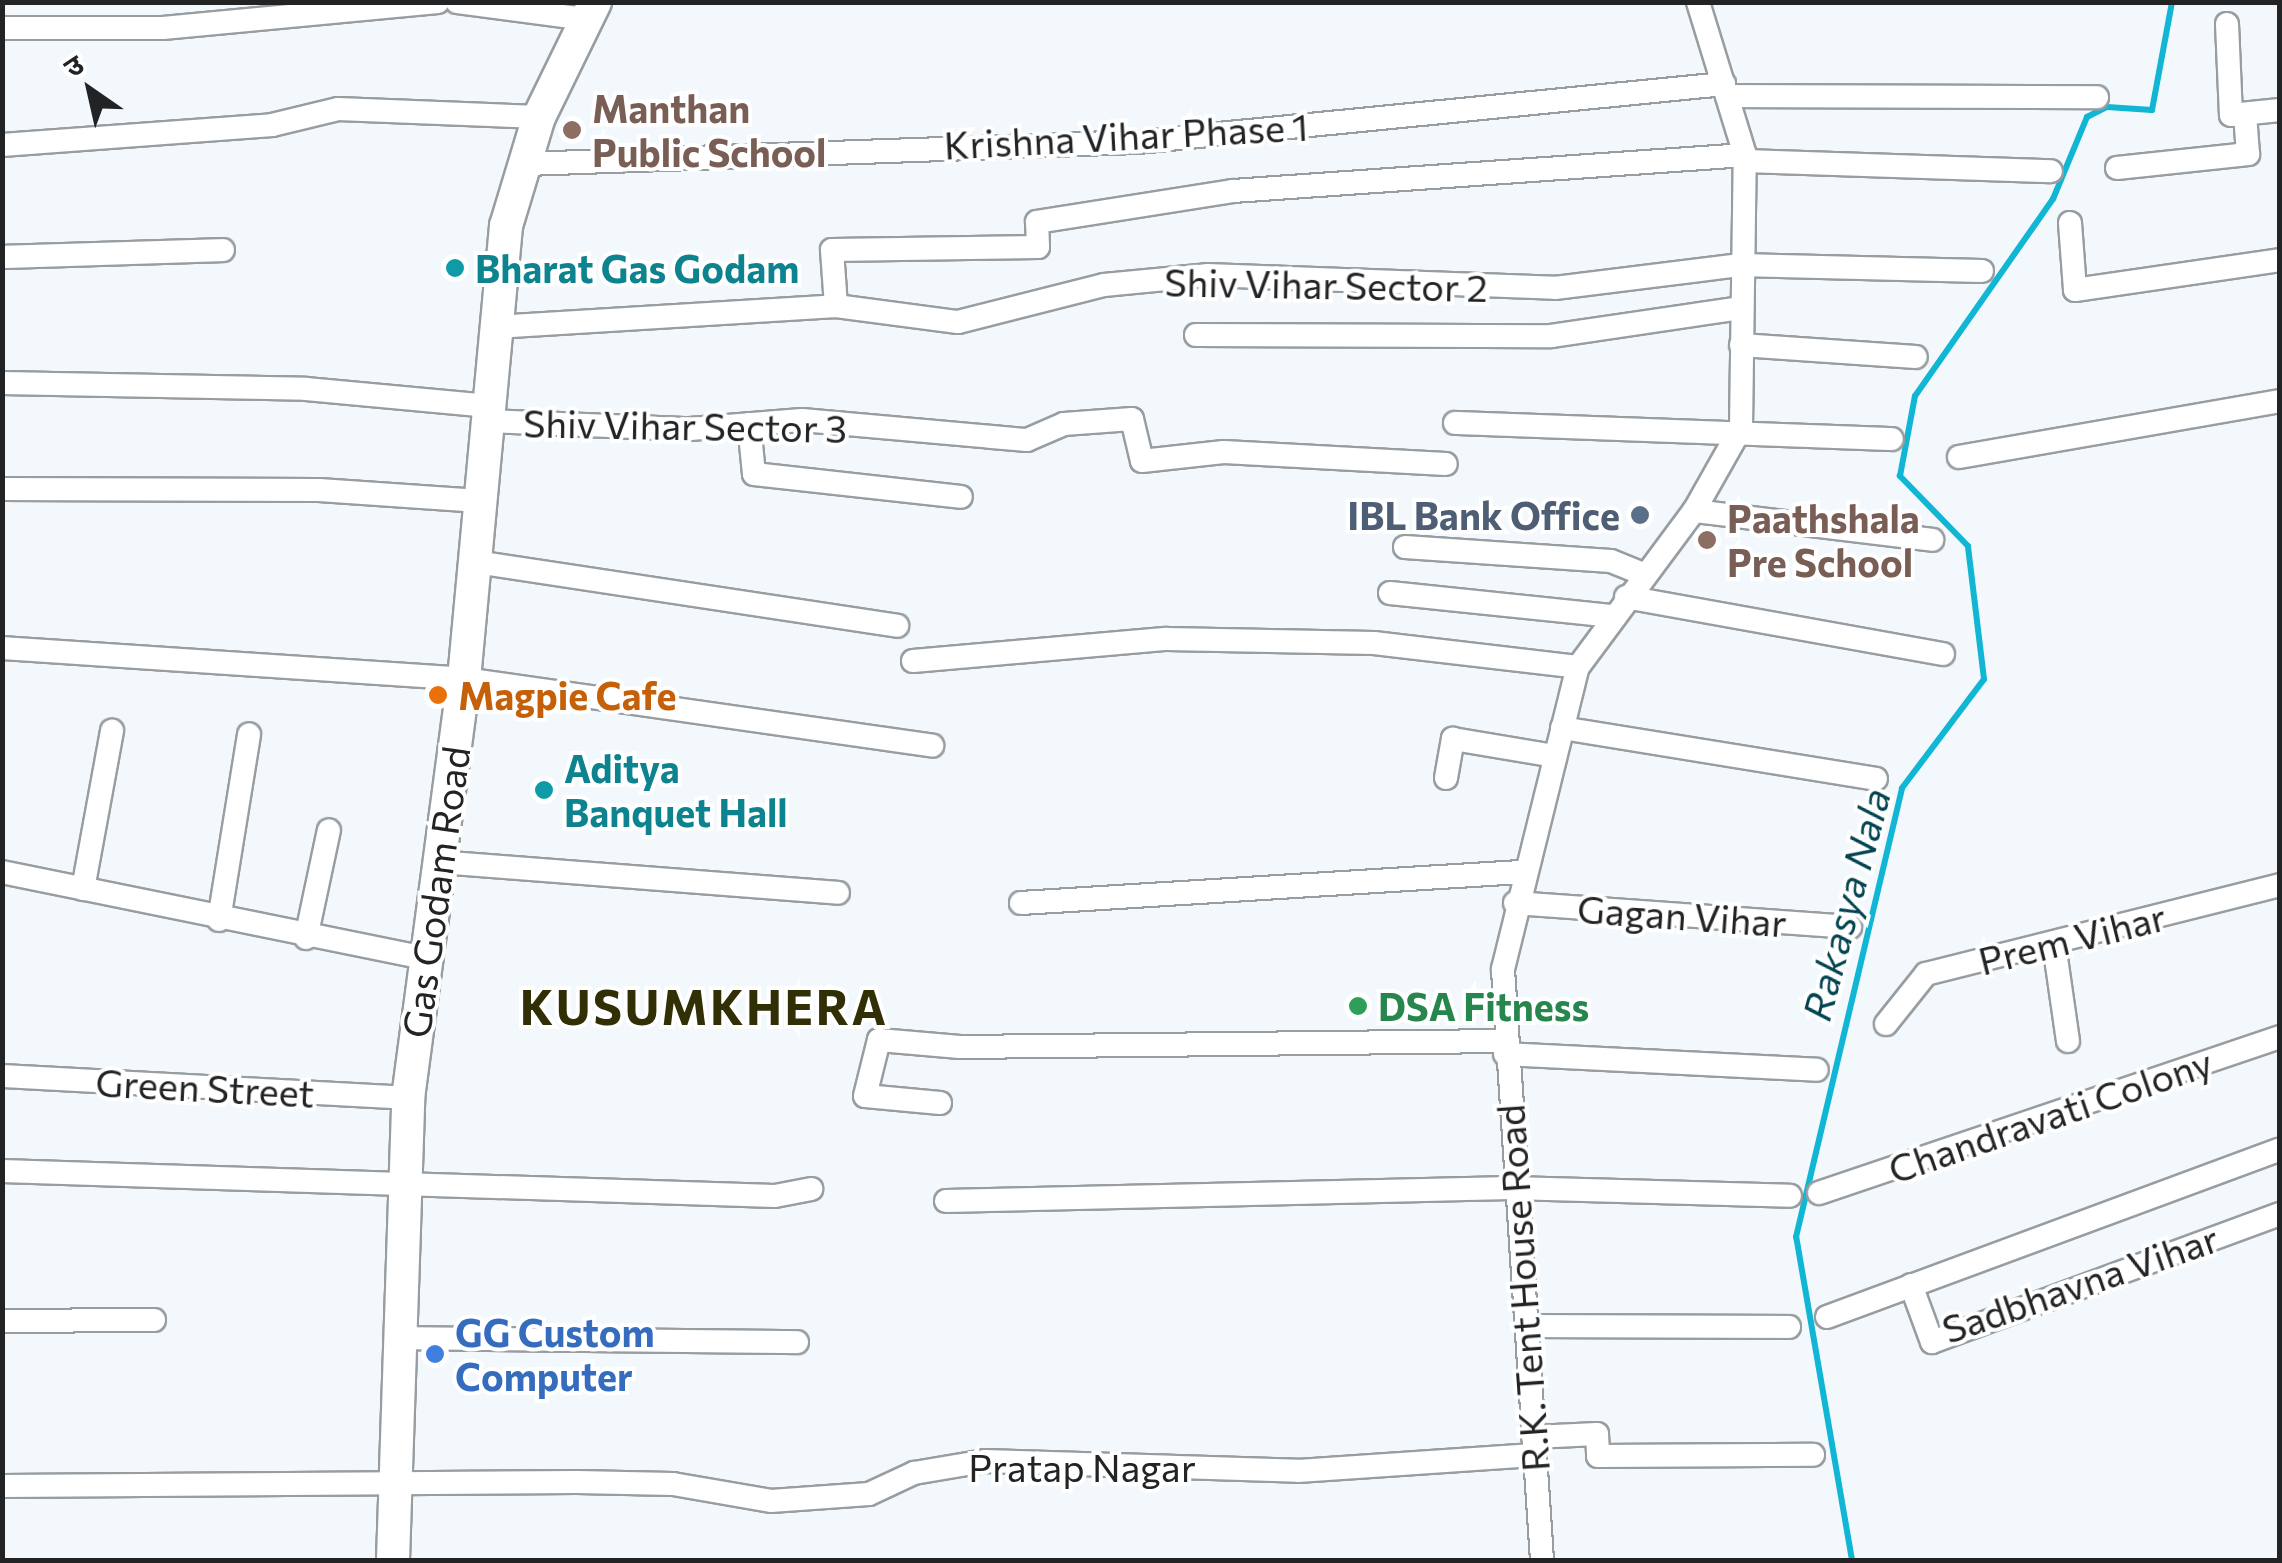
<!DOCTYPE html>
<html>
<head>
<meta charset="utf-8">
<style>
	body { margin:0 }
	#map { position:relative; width:2282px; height:1563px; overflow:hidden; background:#f2f8fc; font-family:Commissioner,"Noto Sans Devanagari",sans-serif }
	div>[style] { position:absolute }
	.stream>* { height:6px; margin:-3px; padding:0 3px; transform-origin:3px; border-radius:3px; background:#10b6d3 }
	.roads { filter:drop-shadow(2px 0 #979da1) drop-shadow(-2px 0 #979da1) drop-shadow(0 2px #979da1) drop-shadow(0 -2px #979da1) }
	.street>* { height:22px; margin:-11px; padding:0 11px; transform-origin:11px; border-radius:11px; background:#fff }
	.secondary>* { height:32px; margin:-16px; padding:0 16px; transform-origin:16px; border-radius:16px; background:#fff }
	.dots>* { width:28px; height:28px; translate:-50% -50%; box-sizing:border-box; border:5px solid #fff; border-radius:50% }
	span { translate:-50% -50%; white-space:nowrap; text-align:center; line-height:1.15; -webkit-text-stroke:8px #fff; paint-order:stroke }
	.education-label { font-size:38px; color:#785e54; font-weight:700 }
	.left { translate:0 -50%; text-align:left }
	.street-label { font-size:38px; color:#212324 }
	.culture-label { font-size:38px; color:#0d838f; font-weight:700 }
	.service-label { font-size:38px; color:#4e5e75; font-weight:700 }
	.right { translate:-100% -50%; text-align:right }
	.food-label { font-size:38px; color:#c56008; font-weight:700 }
	.leisure-label { font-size:38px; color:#27864d; font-weight:700 }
	.shop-label { font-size:38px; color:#366cbe; font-weight:700 }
	.water-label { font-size:40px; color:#024450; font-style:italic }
	.district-label { font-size:48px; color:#302f05; font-weight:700; letter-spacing:2.5px }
	.frame { position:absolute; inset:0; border:5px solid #212324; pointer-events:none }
	.north { position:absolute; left:40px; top:40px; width:100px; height:100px; -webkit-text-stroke:8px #fff; paint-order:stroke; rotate:326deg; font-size:28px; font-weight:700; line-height:40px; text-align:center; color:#212324 }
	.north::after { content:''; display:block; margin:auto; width:35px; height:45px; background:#212324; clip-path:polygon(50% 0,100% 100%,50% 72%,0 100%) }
</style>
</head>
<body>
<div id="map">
	<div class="stream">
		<div style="left:1852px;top:1560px;width:328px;rotate:-99.8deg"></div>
		<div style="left:1796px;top:1237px;width:461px;rotate:-76.7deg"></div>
		<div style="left:1902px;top:788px;width:136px;rotate:-53deg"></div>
		<div style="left:1984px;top:679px;width:134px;rotate:-96.9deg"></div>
		<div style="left:1968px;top:546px;width:98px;rotate:-134.2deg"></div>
		<div style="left:1900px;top:476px;width:81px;rotate:-79.4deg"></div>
		<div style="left:1915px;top:396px;width:241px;rotate:-55deg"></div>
		<div style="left:2053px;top:199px;width:89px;rotate:-67.5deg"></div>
		<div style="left:2087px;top:117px;width:22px;rotate:-27deg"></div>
		<div style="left:2107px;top:107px;width:45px;rotate:3.8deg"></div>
		<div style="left:2152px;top:110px;width:110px;rotate:-79.5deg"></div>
	</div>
	<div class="roads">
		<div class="street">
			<div style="left:457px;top:2px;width:131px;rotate:7.5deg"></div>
			<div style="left:2227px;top:24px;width:91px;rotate:87.5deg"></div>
			<div style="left:2231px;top:115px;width:49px;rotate:-5.8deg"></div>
			<div style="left:2px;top:28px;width:161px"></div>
			<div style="left:163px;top:28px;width:276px;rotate:-5.4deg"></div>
			<div style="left:1727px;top:96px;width:370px;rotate:0.2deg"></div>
			<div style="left:2px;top:145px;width:271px;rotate:-4.2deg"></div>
			<div style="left:272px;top:125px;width:68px;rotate:-13.6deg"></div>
			<div style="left:338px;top:109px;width:201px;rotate:2.3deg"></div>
			<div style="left:1745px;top:161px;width:306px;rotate:1.9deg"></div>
			<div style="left:526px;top:164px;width:612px;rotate:-2.06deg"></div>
			<div style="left:1138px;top:142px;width:589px;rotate:-5.65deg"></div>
			<div style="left:2117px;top:168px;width:132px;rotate:-6.1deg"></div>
			<div style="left:2248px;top:154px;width:40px;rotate:-94.3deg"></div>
			<div style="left:2070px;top:223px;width:67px;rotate:85.7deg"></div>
			<div style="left:2075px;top:290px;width:207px;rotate:-8.3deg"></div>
			<div style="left:2px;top:257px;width:221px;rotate:-1.8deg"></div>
			<div style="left:836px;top:306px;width:56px;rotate:-94.1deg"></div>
			<div style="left:832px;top:250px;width:206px;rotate:-0.8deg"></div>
			<div style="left:1038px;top:247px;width:25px;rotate:-92deg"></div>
			<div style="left:1037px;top:222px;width:198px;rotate:-9deg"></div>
			<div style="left:1233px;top:191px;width:513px;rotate:-4.02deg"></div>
			<div style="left:495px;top:327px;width:342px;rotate:-3.5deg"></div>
			<div style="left:836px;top:306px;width:123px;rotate:7.5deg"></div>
			<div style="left:958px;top:322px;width:151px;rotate:-14.2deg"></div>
			<div style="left:1104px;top:285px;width:103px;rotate:-5.5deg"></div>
			<div style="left:1207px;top:275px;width:348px;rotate:2.1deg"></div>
			<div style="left:1555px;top:288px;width:185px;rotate:-7.1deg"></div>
			<div style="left:1739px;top:265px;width:243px;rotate:1.4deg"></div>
			<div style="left:1196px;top:335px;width:355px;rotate:0.2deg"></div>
			<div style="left:1551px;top:336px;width:191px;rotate:-8.4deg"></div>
			<div style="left:1741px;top:345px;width:175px;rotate:3.9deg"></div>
			<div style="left:2px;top:383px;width:304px;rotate:1.1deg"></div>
			<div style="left:306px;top:389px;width:184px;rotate:5.3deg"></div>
			<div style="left:487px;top:421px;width:203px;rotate:2.3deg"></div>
			<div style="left:690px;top:429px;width:112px;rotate:-4.6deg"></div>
			<div style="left:802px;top:420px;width:226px;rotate:5.1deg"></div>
			<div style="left:1027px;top:440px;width:40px;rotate:-23.4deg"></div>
			<div style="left:1064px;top:424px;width:68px;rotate:-4.2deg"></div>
			<div style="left:1132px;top:419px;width:43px;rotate:76.6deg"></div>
			<div style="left:1142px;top:461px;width:82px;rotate:-6.3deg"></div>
			<div style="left:1224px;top:452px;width:222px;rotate:3.1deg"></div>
			<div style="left:1455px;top:423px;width:437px;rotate:2.1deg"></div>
			<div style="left:749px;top:424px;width:50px;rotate:84.3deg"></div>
			<div style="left:754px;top:474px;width:208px;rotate:6.3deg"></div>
			<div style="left:1959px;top:457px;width:326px;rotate:-9.9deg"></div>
			<div style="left:2px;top:489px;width:317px;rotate:0.2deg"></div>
			<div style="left:319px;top:490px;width:161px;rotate:3.9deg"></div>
			<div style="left:1694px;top:511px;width:240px;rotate:6.9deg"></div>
			<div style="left:1405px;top:547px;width:206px;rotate:3.9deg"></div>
			<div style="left:1611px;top:561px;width:35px;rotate:22deg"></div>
			<div style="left:476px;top:562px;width:426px;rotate:8.6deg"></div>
			<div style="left:1390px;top:593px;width:222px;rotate:5.9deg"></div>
			<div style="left:1626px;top:597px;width:322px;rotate:10.2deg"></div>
			<div style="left:2px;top:648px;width:463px;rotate:3.8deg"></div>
			<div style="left:464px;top:679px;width:473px;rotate:8.1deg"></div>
			<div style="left:913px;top:661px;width:255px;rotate:-5deg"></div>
			<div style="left:1167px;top:639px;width:207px;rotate:1.1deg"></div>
			<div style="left:1374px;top:643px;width:205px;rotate:6.7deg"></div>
			<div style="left:1562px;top:728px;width:318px;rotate:9.2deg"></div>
			<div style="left:1446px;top:778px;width:40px;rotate:-80deg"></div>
			<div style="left:1453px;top:739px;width:103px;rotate:9.5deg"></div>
			<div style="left:438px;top:862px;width:401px;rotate:4.4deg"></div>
			<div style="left:2px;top:872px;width:431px;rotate:11.5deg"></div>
			<div style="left:83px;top:889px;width:161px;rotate:-79.6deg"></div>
			<div style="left:1021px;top:903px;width:501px;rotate:-3.55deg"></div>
			<div style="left:1515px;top:903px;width:336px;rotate:4.1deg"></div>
			<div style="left:219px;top:920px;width:188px;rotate:-80.8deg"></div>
			<div style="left:306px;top:938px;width:110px;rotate:-78deg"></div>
			<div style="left:2054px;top:944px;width:98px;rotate:81.8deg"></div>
			<div style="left:1886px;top:1024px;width:64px;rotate:-51.3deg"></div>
			<div style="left:1926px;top:974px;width:365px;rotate:-14.1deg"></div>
			<div style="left:1505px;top:1054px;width:312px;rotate:2.9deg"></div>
			<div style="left:2px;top:1076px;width:407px;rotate:3.1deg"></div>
			<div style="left:940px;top:1103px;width:75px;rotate:-174.7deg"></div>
			<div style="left:865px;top:1096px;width:58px;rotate:-76deg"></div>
			<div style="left:879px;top:1040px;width:81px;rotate:4.9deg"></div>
			<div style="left:960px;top:1047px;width:544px;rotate:-0.63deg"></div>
			<div style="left:2px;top:1171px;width:773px;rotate:1.85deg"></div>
			<div style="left:775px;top:1196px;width:37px;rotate:-11deg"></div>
			<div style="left:1819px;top:1193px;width:487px;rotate:-18.7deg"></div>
			<div style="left:946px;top:1201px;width:566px;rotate:-1.32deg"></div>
			<div style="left:1512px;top:1188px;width:278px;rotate:1.6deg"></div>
			<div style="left:1911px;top:1285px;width:61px;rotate:69.8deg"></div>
			<div style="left:1932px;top:1342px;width:371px;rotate:-20.2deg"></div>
			<div style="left:1827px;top:1317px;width:483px;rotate:-20.3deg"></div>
			<div style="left:2px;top:1321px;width:152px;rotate:-0.4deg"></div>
			<div style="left:1533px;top:1326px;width:256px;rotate:0.2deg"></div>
			<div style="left:400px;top:1338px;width:397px;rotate:0.6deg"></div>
			<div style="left:1533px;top:1437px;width:64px;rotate:-2.7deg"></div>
			<div style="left:1597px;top:1434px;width:22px;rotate:87deg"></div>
			<div style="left:1598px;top:1456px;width:215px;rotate:-0.3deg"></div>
			<div style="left:2px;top:1486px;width:575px;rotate:-0.4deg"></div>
			<div style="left:577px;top:1482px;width:96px;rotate:1.2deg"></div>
			<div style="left:673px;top:1484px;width:99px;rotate:9.8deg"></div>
			<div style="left:771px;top:1501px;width:98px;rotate:-4.1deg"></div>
			<div style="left:869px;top:1494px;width:50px;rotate:-25deg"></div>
			<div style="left:914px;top:1473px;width:72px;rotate:-9.6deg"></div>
			<div style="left:985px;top:1461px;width:313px;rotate:1.8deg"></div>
			<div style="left:1298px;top:1471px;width:236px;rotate:-3.9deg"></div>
			<div style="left:1542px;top:1560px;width:592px;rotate:-93.78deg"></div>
			<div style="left:1503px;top:969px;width:311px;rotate:-76.1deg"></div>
			<div style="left:1578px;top:667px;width:194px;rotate:-53.4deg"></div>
			<div style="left:1694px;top:511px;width:95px;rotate:-60.5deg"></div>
			<div style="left:1741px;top:428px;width:273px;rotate:-89.2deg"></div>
			<div style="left:1745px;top:155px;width:160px;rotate:-107.1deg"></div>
		</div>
		<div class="secondary">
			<div style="left:393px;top:1560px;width:462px;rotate:-88.1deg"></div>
			<div style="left:408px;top:1098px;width:423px;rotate:-82.4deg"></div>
			<div style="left:464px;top:679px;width:455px;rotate:-84.7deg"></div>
			<div style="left:506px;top:226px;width:114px;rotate:-73.2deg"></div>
			<div style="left:539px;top:117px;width:128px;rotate:-64deg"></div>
		</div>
	</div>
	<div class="dots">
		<div style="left:572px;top:130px;background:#8d6e63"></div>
		<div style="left:455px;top:268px;background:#0f9aa8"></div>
		<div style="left:1640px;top:515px;background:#5c6f8a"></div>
		<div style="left:1707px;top:540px;background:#8d6e63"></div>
		<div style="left:438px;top:695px;background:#e8710a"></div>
		<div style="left:544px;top:790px;background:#0f9aa8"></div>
		<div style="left:1358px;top:1006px;background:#2e9e5b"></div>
		<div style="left:435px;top:1354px;background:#3f7fe0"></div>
	</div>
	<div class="education-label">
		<span class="left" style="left:592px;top:130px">Manthan<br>Public School</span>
		<span class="left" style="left:1727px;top:540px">Paathshala<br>Pre School</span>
	</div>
	<div class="street-label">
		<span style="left:1126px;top:135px;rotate:-3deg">Krishna Vihar Phase 1</span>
		<span style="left:1326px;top:284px;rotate:1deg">Shiv Vihar Sector 2</span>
		<span style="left:685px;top:425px;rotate:1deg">Shiv Vihar Sector 3</span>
		<span style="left:435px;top:892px;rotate:-82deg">Gas Godam Road</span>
		<span style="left:1682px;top:915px;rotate:4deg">Gagan Vihar</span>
		<span style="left:2072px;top:938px;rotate:-14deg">Prem Vihar</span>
		<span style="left:205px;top:1087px;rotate:3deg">Green Street</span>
		<span style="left:2050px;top:1115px;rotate:-19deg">Chandravati Colony</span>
		<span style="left:2080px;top:1283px;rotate:-19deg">Sadbhavna Vihar</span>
		<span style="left:1522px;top:1288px;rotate:-94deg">R.K. Tent House Road</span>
		<span style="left:1082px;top:1467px">Pratap Nagar</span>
	</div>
	<div class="culture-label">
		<span class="left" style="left:475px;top:268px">Bharat Gas Godam</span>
		<span class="left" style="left:564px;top:790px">Aditya<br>Banquet Hall</span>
	</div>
	<div class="service-label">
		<span class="right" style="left:1620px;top:515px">IBL Bank Office</span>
	</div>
	<div class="food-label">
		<span class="left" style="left:458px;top:695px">Magpie Cafe</span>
	</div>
	<div class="leisure-label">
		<span class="left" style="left:1378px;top:1006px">DSA Fitness</span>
	</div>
	<div class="shop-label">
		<span class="left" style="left:455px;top:1354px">GG Custom<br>Computer</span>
	</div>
	<div class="water-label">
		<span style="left:1845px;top:904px;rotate:-75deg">Rakasya Nala</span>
	</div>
	<div class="district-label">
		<span style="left:704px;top:1006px">KUSUMKHERA</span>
	</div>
	<div class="frame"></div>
	<div class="north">उ</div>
</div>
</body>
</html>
